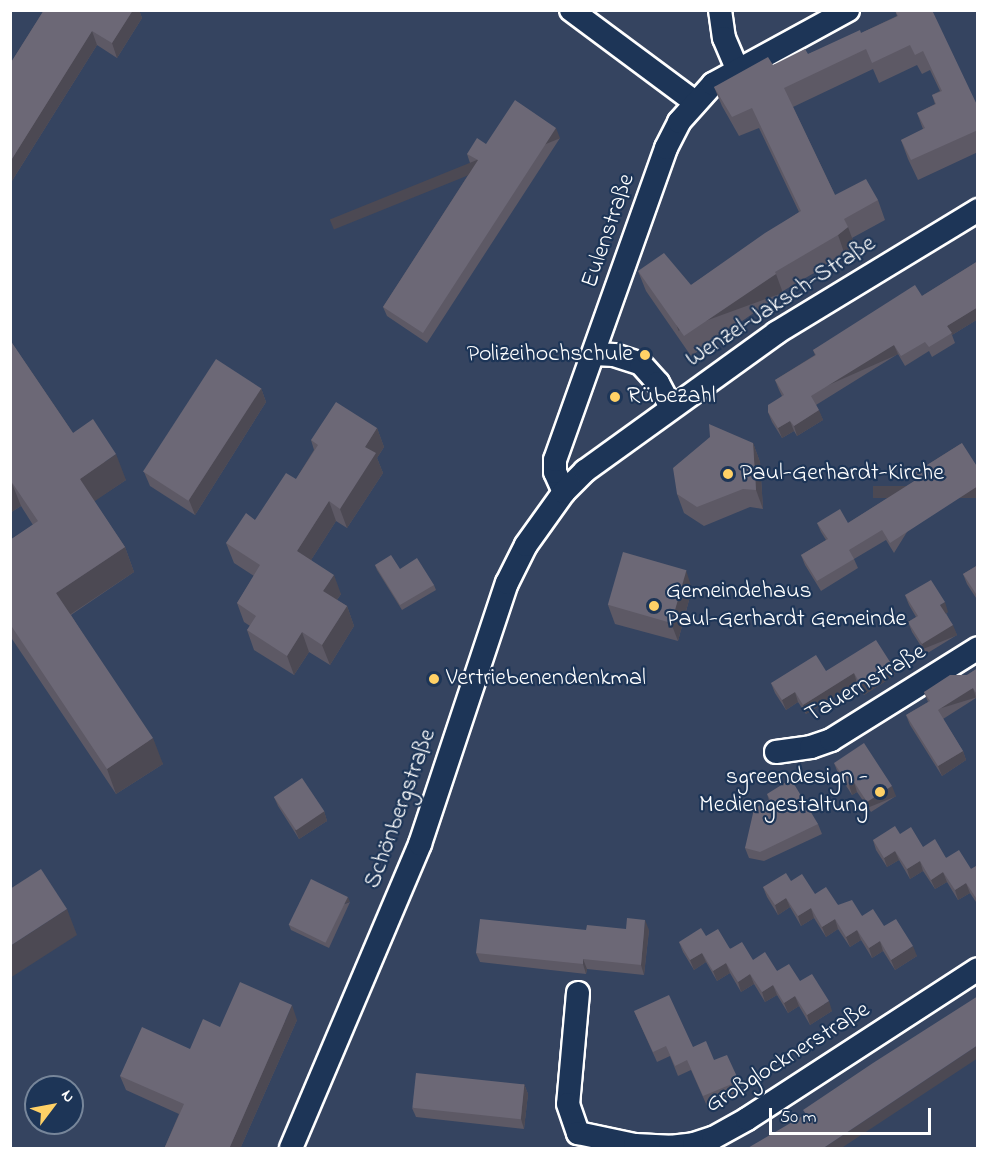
<!DOCTYPE html>
<html>
<head>
<meta charset="utf-8">
<style>
	body { margin:0 }
	#map { position:relative; width:988px; height:1159px; overflow:hidden; background:#354460; font-family:"Indie Flower",sans-serif }
	div>[style] { position:absolute }
	.roads { filter:drop-shadow(2px 0 #fff) drop-shadow(-2px 0 #fff) drop-shadow(0 2px #fff) drop-shadow(0 -2px #fff) }
	.minor>* { height:22px; margin:-11px; padding:0 11px; transform-origin:11px; border-radius:11px; background:#1d3557 }
	.wall>* { inset:0; background:#5d5965 }
	.shaded-wall>* { inset:0; background:#4c4953; transform-origin:0 0 }
	.building>* { inset:0; background:#6c6876; transform-origin:0 0 }
	.dots>* { width:16px; height:16px; translate:-50% -50%; box-sizing:border-box; border:3px solid #1d3557; border-radius:50% }
	span { translate:-50% -50%; white-space:nowrap; text-align:center; line-height:1.15; -webkit-text-stroke:4.5px #1d3557; paint-order:stroke }
	.street-label { font-size:24px; color:#fff }
	.poi-label { font-size:24px; color:#fff }
	.right { translate:-100% -50%; text-align:right }
	.left { translate:0 -50%; text-align:left }
	.frame { position:absolute; inset:0; border:12px solid #fff; pointer-events:none }
	.north { position:absolute; left:24px; top:1075px; width:60px; height:60px; box-sizing:border-box; background:#1d3557; border:2px solid #77869a; border-radius:50%; rotate:58deg; font-size:16px; font-weight:700; line-height:24px; text-align:center; color:#fff }
	.north::after { content:''; display:block; margin:auto; width:21px; height:27px; background:#ffd166; clip-path:polygon(50% 0,100% 100%,50% 72%,0 100%) }
	.scale { position:absolute; left:769px; top:1108px; width:162px; height:27px; box-sizing:border-box; border:3px solid #fff; border-top:0; padding-left:8px; font-size:18px; line-height:21px; white-space:nowrap; color:#fff; -webkit-text-stroke:4px #1d3557; paint-order:stroke }
</style>
</head>
<body>
<div id="map">
	<div class="roads">
		<div class="minor">
			<div style="left:571px;top:10px;width:154px;rotate:36.6deg"></div>
			<div style="left:720px;top:10px;width:28px;rotate:82deg"></div>
			<div style="left:724px;top:38px;width:34px;rotate:67deg"></div>
			<div style="left:594px;top:354px;width:20px;rotate:3deg"></div>
			<div style="left:614px;top:355px;width:28px;rotate:18deg"></div>
			<div style="left:641px;top:364px;width:25px;rotate:48deg"></div>
			<div style="left:658px;top:383px;width:27px;rotate:62deg"></div>
			<div style="left:564px;top:492px;width:22px;rotate:-114deg"></div>
			<div style="left:555px;top:472px;width:12px;rotate:-90deg"></div>
			<div style="left:555px;top:460px;width:331px;rotate:-70.4deg"></div>
			<div style="left:666px;top:148px;width:29px;rotate:-63deg"></div>
			<div style="left:679px;top:122px;width:51px;rotate:-48.2deg"></div>
			<div style="left:713px;top:84px;width:154px;rotate:-28.7deg"></div>
			<div style="left:776px;top:752px;width:35px;rotate:-8deg"></div>
			<div style="left:811px;top:747px;width:21px;rotate:-19deg"></div>
			<div style="left:831px;top:740px;width:173px;rotate:-32deg"></div>
			<div style="left:578px;top:993px;width:111px;rotate:95.1deg"></div>
			<div style="left:568px;top:1104px;width:31px;rotate:71deg"></div>
			<div style="left:578px;top:1133px;width:58px;rotate:11.9deg"></div>
			<div style="left:635px;top:1145px;width:35px;rotate:3deg"></div>
			<div style="left:670px;top:1147px;width:24px;rotate:-7deg"></div>
			<div style="left:694px;top:1144px;width:20px;rotate:-18deg"></div>
			<div style="left:713px;top:1138px;width:39px;rotate:-29deg"></div>
			<div style="left:747px;top:1119px;width:275px;rotate:-33deg"></div>
			<div style="left:291px;top:1148px;width:330px;rotate:-67deg"></div>
			<div style="left:420px;top:844px;width:275px;rotate:-71.6deg"></div>
			<div style="left:507px;top:583px;width:42px;rotate:-63.4deg"></div>
			<div style="left:526px;top:545px;width:65px;rotate:-54.4deg"></div>
			<div style="left:564px;top:492px;width:30px;rotate:-45deg"></div>
			<div style="left:585px;top:471px;width:236px;rotate:-35.8deg"></div>
			<div style="left:776px;top:333px;width:237px;rotate:-31.3deg"></div>
		</div>
	</div>
	<div class="wall">
		<div style="clip-path:polygon(44px 10px,139px 10px,142px 18px,117px 58px,97px 45px,10px 184px,10px 64px)"></div>
		<div style="clip-path:polygon(895px 10px,978px 107px,978px 152px,918px 180px,908px 159px,901px 140px,923px 129px,917px 113px,935px 104px,932px 95px,940px 91px,930px 70px,922px 74px,917px 65px,879px 83px,873px 69px,793px 107px,835px 195px,878px 200px,885px 220px,852px 238px,855px 246px,845px 255px,783px 291px,783px 293px,691px 356px,646px 291px,638px 271px,691px 285px,799px 212px,759px 128px,739px 136px,722px 106px,714px 87px,773px 65px,808px 54px,861px 33px,897px 16px)"></div>
		<div style="clip-path:polygon(560px 138px,427px 343px,387px 316px,383px 307px,474px 166px,470px 163px,467px 154px,486px 144px)"></div>
		<div style="clip-path:polygon(978px 261px,978px 319px,952px 335px,955px 343px,932px 357px,929px 351px,905px 366px,898px 354px,816px 405px,823px 420px,797px 436px,794px 431px,782px 438px,772px 422px,768px 412px,782px 396px,779px 390px,775px 380px,815px 355px,813px 350px,922px 296px)"></div>
		<div style="clip-path:polygon(10px 340px,73px 433px,126px 480px,94px 501px,125px 547px,134px 572px,71px 615px,163px 764px,116px 794px,10px 636px,10px 540px,33px 525px,21px 506px,10px 513px)"></div>
		<div style="clip-path:polygon(261px 388px,266px 402px,195px 515px,150px 486px,144px 472px)"></div>
		<div style="clip-path:polygon(377px 428px,384px 447px,377px 458px,383px 473px,347px 528px,336px 521px,311px 560px,341px 594px,337px 600px,347px 606px,354px 626px,330px 665px,309px 652px,294px 675px,254px 650px,247px 630px,250px 626px,244px 622px,237px 603px,254px 576px,234px 563px,226px 543px,255px 520px,296px 479px,314px 450px,311px 440px)"></div>
		<div style="clip-path:polygon(753px 443px,760px 462px,763px 509px,750px 507px,704px 526px,684px 513px,677px 494px)"></div>
		<div style="clip-path:polygon(962px 443px,894px 553px,886px 540px,854px 559px,858px 568px,821px 591px,805px 565px,801px 555px,826px 540px,821px 532px,817px 523px,848px 523px,918px 479px,916px 472px)"></div>
		<div style="clip-path:polygon(375px 565px,434px 585px,436px 590px,402px 610px,377px 570px)"></div>
		<div style="clip-path:polygon(978px 565px,978px 601px,967px 584px,963px 574px)"></div>
		<div style="clip-path:polygon(692px 589px,678px 641px,615px 624px,608px 605px)"></div>
		<div style="clip-path:polygon(905px 595px,948px 612px,946px 613px,957px 635px,926px 654px,912px 632px,908px 622px,916px 617px,909px 605px)"></div>
		<div style="clip-path:polygon(892px 665px,895px 675px,864px 695px,857px 683px,806px 714px,798px 702px,786px 710px,775px 693px,771px 683px,826px 671px)"></div>
		<div style="clip-path:polygon(978px 668px,978px 700px,976px 698px,943px 719px,963px 751px,966px 760px,942px 776px,910px 725px,906px 715px,928px 702px,924px 692px,967px 675px)"></div>
		<div style="clip-path:polygon(834px 763px,896px 796px,871px 812px,857px 792px,852px 795px,838px 773px)"></div>
		<div style="clip-path:polygon(767px 794px,818px 824px,822px 834px,764px 861px,749px 858px,745px 848px,769px 800px)"></div>
		<div style="clip-path:polygon(274px 797px,324px 811px,327px 821px,299px 839px,278px 806px)"></div>
		<div style="clip-path:polygon(900px 834px,923px 847px,971px 869px,978px 865px,978px 905px,970px 893px,958px 900px,947px 882px,935px 889px,923px 871px,910px 879px,899px 860px,887px 867px,876px 850px,873px 840px)"></div>
		<div style="clip-path:polygon(791px 881px,815px 894px,884px 926px,917px 956px,895px 970px,883px 951px,872px 958px,861px 940px,850px 947px,838px 929px,826px 937px,814px 918px,801px 926px,790px 907px,778px 915px,767px 897px,763px 887px)"></div>
		<div style="clip-path:polygon(350px 902px,329px 948px,291px 930px,289px 925px)"></div>
		<div style="clip-path:polygon(626px 929px,649px 930px,644px 975px,587px 969px,586px 974px,480px 962px,476px 953px,586px 930px)"></div>
		<div style="clip-path:polygon(706px 936px,753px 960px,800px 981px,832px 1011px,810px 1025px,799px 1006px,788px 1013px,777px 995px,765px 1002px,754px 984px,741px 992px,730px 973px,717px 981px,706px 962px,694px 970px,683px 952px,679px 942px)"></div>
		<div style="clip-path:polygon(634px 1011px,714px 1060px,739px 1081px,743px 1090px,707px 1106px,691px 1070px,678px 1076px,670px 1056px,657px 1062px)"></div>
		<div style="clip-path:polygon(297px 1020px,240px 1149px,164px 1149px,179px 1114px,126px 1090px,120px 1076px,190px 1049px,220px 1027px)"></div>
		<div style="clip-path:polygon(524px 1084px,528px 1094px,524px 1129px,416px 1117px,412px 1108px)"></div>
	</div>
	<div class="shaded-wall">
		<div style="clip-path:polygon(133px 10px,139px 10px,142px 18px,117px 58px,112px 43px)"></div>
		<div style="clip-path:polygon(92px 31px,97px 45px,10px 184px,10px 162px)"></div>
		<div style="left:556px;top:128px;width:11px;height:244px;rotate:68deg"></div>
		<div style="clip-path:polygon(848px 227px,855px 246px,845px 255px,838px 235px)"></div>
		<div style="left:776px;top:274px;width:20px;height:111px;rotate:70deg"></div>
		<div style="clip-path:polygon(978px 307px,978px 319px,952px 335px,947px 326px)"></div>
		<div style="left:894px;top:345px;width:10px;height:97px;rotate:66deg"></div>
		<div style="clip-path:polygon(261px 388px,266px 402px,195px 515px,189px 500px)"></div>
		<div style="clip-path:polygon(819px 410px,823px 420px,797px 436px,794px 426px)"></div>
		<div style="clip-path:polygon(790px 421px,794px 431px,782px 438px,778px 428px)"></div>
		<div style="clip-path:polygon(377px 428px,384px 447px,377px 458px,383px 473px,347px 528px,340px 509px,365px 447px)"></div>
		<div style="clip-path:polygon(753px 443px,760px 462px,763px 509px,756px 490px)"></div>
		<div style="clip-path:polygon(116px 454px,126px 480px,89px 505px,80px 479px)"></div>
		<div style="clip-path:polygon(10px 481px,11px 481px,21px 506px,10px 513px)"></div>
		<div style="left:978px;top:486px;width:12px;height:105px;rotate:90deg"></div>
		<div style="clip-path:polygon(329px 501px,336px 521px,304px 571px,297px 551px)"></div>
		<div style="clip-path:polygon(125px 547px,134px 572px,65px 618px,56px 593px)"></div>
		<div style="clip-path:polygon(686px 570px,692px 589px,678px 641px,671px 623px)"></div>
		<div style="clip-path:polygon(334px 575px,341px 594px,330px 610px,323px 591px)"></div>
		<div style="clip-path:polygon(945px 602px,948px 612px,944px 615px,940px 605px)"></div>
		<div style="clip-path:polygon(347px 606px,354px 626px,330px 665px,322px 645px)"></div>
		<div style="left:953px;top:625px;width:11px;height:36px;rotate:68deg"></div>
		<div style="clip-path:polygon(302px 632px,309px 652px,294px 675px,287px 656px)"></div>
		<div style="clip-path:polygon(892px 665px,895px 675px,864px 695px,861px 685px)"></div>
		<div style="clip-path:polygon(854px 673px,857px 683px,806px 714px,803px 705px)"></div>
		<div style="left:973px;top:688px;width:10px;height:41px;rotate:73deg"></div>
		<div style="clip-path:polygon(795px 692px,798px 702px,786px 710px,782px 700px)"></div>
		<div style="clip-path:polygon(153px 738px,163px 764px,116px 794px,107px 769px)"></div>
		<div style="clip-path:polygon(963px 751px,966px 760px,942px 776px,938px 766px)"></div>
		<div style="clip-path:polygon(854px 782px,857px 792px,852px 795px,849px 785px)"></div>
		<div style="left:892px;top:786px;width:11px;height:30px;rotate:68deg"></div>
		<div style="clip-path:polygon(324px 811px,327px 821px,299px 839px,295px 830px)"></div>
		<div style="clip-path:polygon(895px 851px,899px 860px,887px 867px,884px 858px)"></div>
		<div style="clip-path:polygon(920px 861px,923px 871px,910px 879px,907px 869px)"></div>
		<div style="clip-path:polygon(943px 872px,947px 882px,935px 889px,931px 880px)"></div>
		<div style="clip-path:polygon(966px 883px,970px 893px,958px 900px,955px 890px)"></div>
		<div style="left:348px;top:897px;width:5px;height:51px;rotate:68deg"></div>
		<div style="clip-path:polygon(786px 898px,790px 907px,778px 915px,775px 905px)"></div>
		<div style="clip-path:polygon(811px 908px,814px 918px,801px 926px,798px 916px)"></div>
		<div style="clip-path:polygon(67px 909px,77px 935px,10px 978px,10px 946px)"></div>
		<div style="clip-path:polygon(835px 919px,838px 929px,826px 937px,822px 927px)"></div>
		<div style="clip-path:polygon(645px 920px,649px 930px,644px 975px,641px 965px)"></div>
		<div style="clip-path:polygon(857px 930px,861px 940px,850px 947px,846px 937px)"></div>
		<div style="clip-path:polygon(880px 941px,883px 951px,872px 958px,869px 948px)"></div>
		<div style="clip-path:polygon(913px 946px,917px 956px,895px 970px,891px 960px)"></div>
		<div style="clip-path:polygon(702px 953px,706px 962px,694px 970px,690px 960px)"></div>
		<div style="clip-path:polygon(583px 959px,587px 969px,586px 974px,583px 964px)"></div>
		<div style="clip-path:polygon(726px 963px,730px 973px,717px 981px,713px 971px)"></div>
		<div style="clip-path:polygon(750px 974px,754px 984px,741px 992px,738px 982px)"></div>
		<div style="clip-path:polygon(773px 985px,777px 995px,765px 1002px,762px 992px)"></div>
		<div style="clip-path:polygon(795px 996px,799px 1006px,788px 1013px,784px 1003px)"></div>
		<div style="clip-path:polygon(829px 1001px,832px 1011px,810px 1025px,807px 1015px)"></div>
		<div style="clip-path:polygon(292px 1005px,297px 1020px,240px 1149px,229px 1149px)"></div>
		<div style="clip-path:polygon(978px 1045px,978px 1058px,840px 1149px,822px 1149px)"></div>
		<div style="clip-path:polygon(524px 1084px,528px 1094px,524px 1129px,521px 1119px)"></div>
	</div>
	<div class="building">
		<div style="clip-path:polygon(44px 10px,133px 10px,112px 43px,92px 31px,10px 162px,10px 64px)"></div>
		<div style="clip-path:polygon(895px 10px,932px 10px,978px 107px,978px 130px,911px 160px,901px 140px,925px 128px,917px 113px,936px 104px,932px 95px,942px 91px,923px 51px,915px 55px,910px 45px,872px 63px,866px 49px,784px 88px,835px 195px,866px 179px,878px 200px,844px 219px,848px 227px,838px 235px,775px 272px,776px 274px,684px 336px,638px 271px,664px 253px,691px 285px,765px 233px,801px 211px,752px 108px,732px 117px,714px 87px,768px 57px,773px 65px,805px 49px,808px 54px,860px 30px,861px 33px,898px 16px)"></div>
		<div style="clip-path:polygon(515px 100px,556px 128px,423px 333px,383px 307px,478px 160px,467px 154px,477px 138px,486px 144px)"></div>
		<div style="clip-path:polygon(978px 261px,978px 307px,947px 326px,952px 333px,929px 347px,925px 342px,901px 356px,894px 345px,811px 396px,819px 410px,794px 426px,790px 421px,778px 428px,768px 412px,768px 405px,784px 395px,775px 380px,816px 355px,813px 350px,915px 285px,922px 296px)"></div>
		<div style="clip-path:polygon(10px 340px,73px 433px,93px 419px,116px 454px,80px 479px,125px 547px,56px 593px,153px 738px,107px 769px,10px 624px,10px 540px,38px 521px,11px 481px,10px 481px)"></div>
		<div style="left:216px;top:359px;width:54px;height:134px;rotate:33deg"></div>
		<div style="clip-path:polygon(336px 402px,377px 428px,365px 447px,376px 453px,340px 509px,329px 501px,297px 551px,334px 575px,323px 591px,347px 606px,322px 645px,302px 632px,287px 656px,247px 630px,256px 616px,237px 603px,260px 565px,226px 543px,246px 513px,255px 520px,286px 473px,296px 479px,318px 445px,311px 440px)"></div>
		<div style="clip-path:polygon(709px 424px,753px 443px,756px 490px,743px 489px,697px 507px,677px 494px,673px 468px,710px 437px)"></div>
		<div style="clip-path:polygon(962px 443px,978px 468px,978px 486px,890px 543px,882px 530px,849px 550px,854px 559px,817px 581px,801px 555px,828px 539px,817px 523px,840px 509px,848px 523px,919px 478px,916px 472px)"></div>
		<div style="left:623px;top:552px;width:66px;height:55px;rotate:16deg"></div>
		<div style="clip-path:polygon(391px 555px,400px 569px,417px 558px,434px 585px,400px 605px,375px 565px)"></div>
		<div style="clip-path:polygon(978px 565px,978px 597px,963px 574px)"></div>
		<div style="clip-path:polygon(931px 580px,945px 602px,940px 605px,953px 625px,922px 644px,908px 622px,918px 616px,905px 595px)"></div>
		<div style="clip-path:polygon(876px 640px,892px 665px,861px 685px,854px 673px,803px 705px,795px 692px,782px 700px,771px 683px,816px 655px,826px 671px)"></div>
		<div style="clip-path:polygon(978px 668px,978px 696px,973px 688px,938px 710px,963px 751px,938px 766px,906px 715px,930px 701px,924px 692px,950px 675px,967px 675px)"></div>
		<div style="clip-path:polygon(864px 743px,892px 786px,867px 802px,854px 782px,849px 785px,834px 763px)"></div>
		<div style="left:302px;top:778px;width:40px;height:34px;rotate:56deg"></div>
		<div style="clip-path:polygon(791px 779px,818px 824px,760px 852px,745px 848px,754px 809px,770px 799px,767px 794px)"></div>
		<div style="clip-path:polygon(895px 826px,900px 834px,911px 827px,923px 847px,935px 839px,946px 858px,959px 850px,971px 869px,978px 865px,978px 901px,966px 883px,955px 890px,943px 872px,931px 880px,920px 861px,907px 869px,895px 851px,884px 858px,873px 840px)"></div>
		<div style="clip-path:polygon(41px 869px,67px 909px,10px 946px,10px 889px)"></div>
		<div style="clip-path:polygon(786px 873px,791px 881px,802px 874px,815px 894px,826px 887px,838px 905px,852px 900px,862px 916px,873px 909px,884px 926px,896px 919px,913px 946px,891px 960px,880px 941px,869px 948px,857px 930px,846px 937px,835px 919px,822px 927px,811px 908px,798px 916px,786px 898px,775px 905px,763px 887px)"></div>
		<div style="left:311px;top:879px;width:41px;height:51px;rotate:26deg"></div>
		<div style="clip-path:polygon(627px 918px,645px 920px,641px 965px,583px 959px,583px 964px,476px 953px,480px 919px,586px 930px,587px 925px,626px 929px)"></div>
		<div style="clip-path:polygon(701px 928px,706px 936px,718px 929px,730px 949px,742px 942px,753px 960px,765px 952px,777px 971px,789px 964px,800px 981px,812px 974px,829px 1001px,807px 1015px,795px 996px,784px 1003px,773px 985px,762px 992px,750px 974px,738px 982px,726px 963px,713px 971px,702px 953px,690px 960px,679px 942px)"></div>
		<div style="clip-path:polygon(240px 982px,292px 1005px,229px 1149px,164px 1149px,184px 1104px,120px 1076px,142px 1027px,190px 1049px,203px 1019px,220px 1027px)"></div>
		<div style="clip-path:polygon(669px 995px,693px 1047px,706px 1041px,714px 1060px,727px 1055px,739px 1081px,703px 1096px,687px 1060px,675px 1066px,666px 1046px,653px 1052px,634px 1011px)"></div>
		<div style="clip-path:polygon(978px 996px,978px 1045px,822px 1149px,746px 1149px,806px 1114px,803px 1110px,873px 1063px)"></div>
		<div style="left:416px;top:1073px;width:109px;height:35px;rotate:6deg"></div>
	</div>
	<div class="dots">
		<div style="left:645px;top:355px;background:#ffd166"></div>
		<div style="left:615px;top:397px;background:#ffd166"></div>
		<div style="left:728px;top:474px;background:#ffd166"></div>
		<div style="left:654px;top:606px;background:#ffd166"></div>
		<div style="left:434px;top:679px;background:#ffd166"></div>
		<div style="left:880px;top:792px;background:#ffd166"></div>
	</div>
	<div class="street-label">
		<span style="left:609px;top:231px;rotate:-71deg">Eulenstraße</span>
		<span style="left:781px;top:302px;rotate:-33deg">Wenzel-Jaksch-Straße</span>
		<span style="left:866px;top:684px;rotate:-30deg">Tauernstraße</span>
		<span style="left:401px;top:809px;rotate:-70deg">Schönbergstraße</span>
		<span style="left:788px;top:1058px;rotate:-32deg">Großglocknerstraße</span>
	</div>
	<div class="poi-label">
		<span class="right" style="left:633px;top:355px">Polizeihochschule</span>
		<span class="left" style="left:627px;top:397px">Rübezahl</span>
		<span class="left" style="left:740px;top:474px">Paul-Gerhardt-Kirche</span>
		<span class="left" style="left:666px;top:606px">Gemeindehaus<br>Paul-Gerhardt Gemeinde</span>
		<span class="left" style="left:446px;top:679px">Vertriebenendenkmal</span>
		<span class="right" style="left:868px;top:792px">sgreendesign -<br>Mediengestaltung</span>
	</div>
	<div class="frame"></div>
	<div class="north">N</div>
	<div class="scale">50 m</div>
</div>
</body>
</html>
